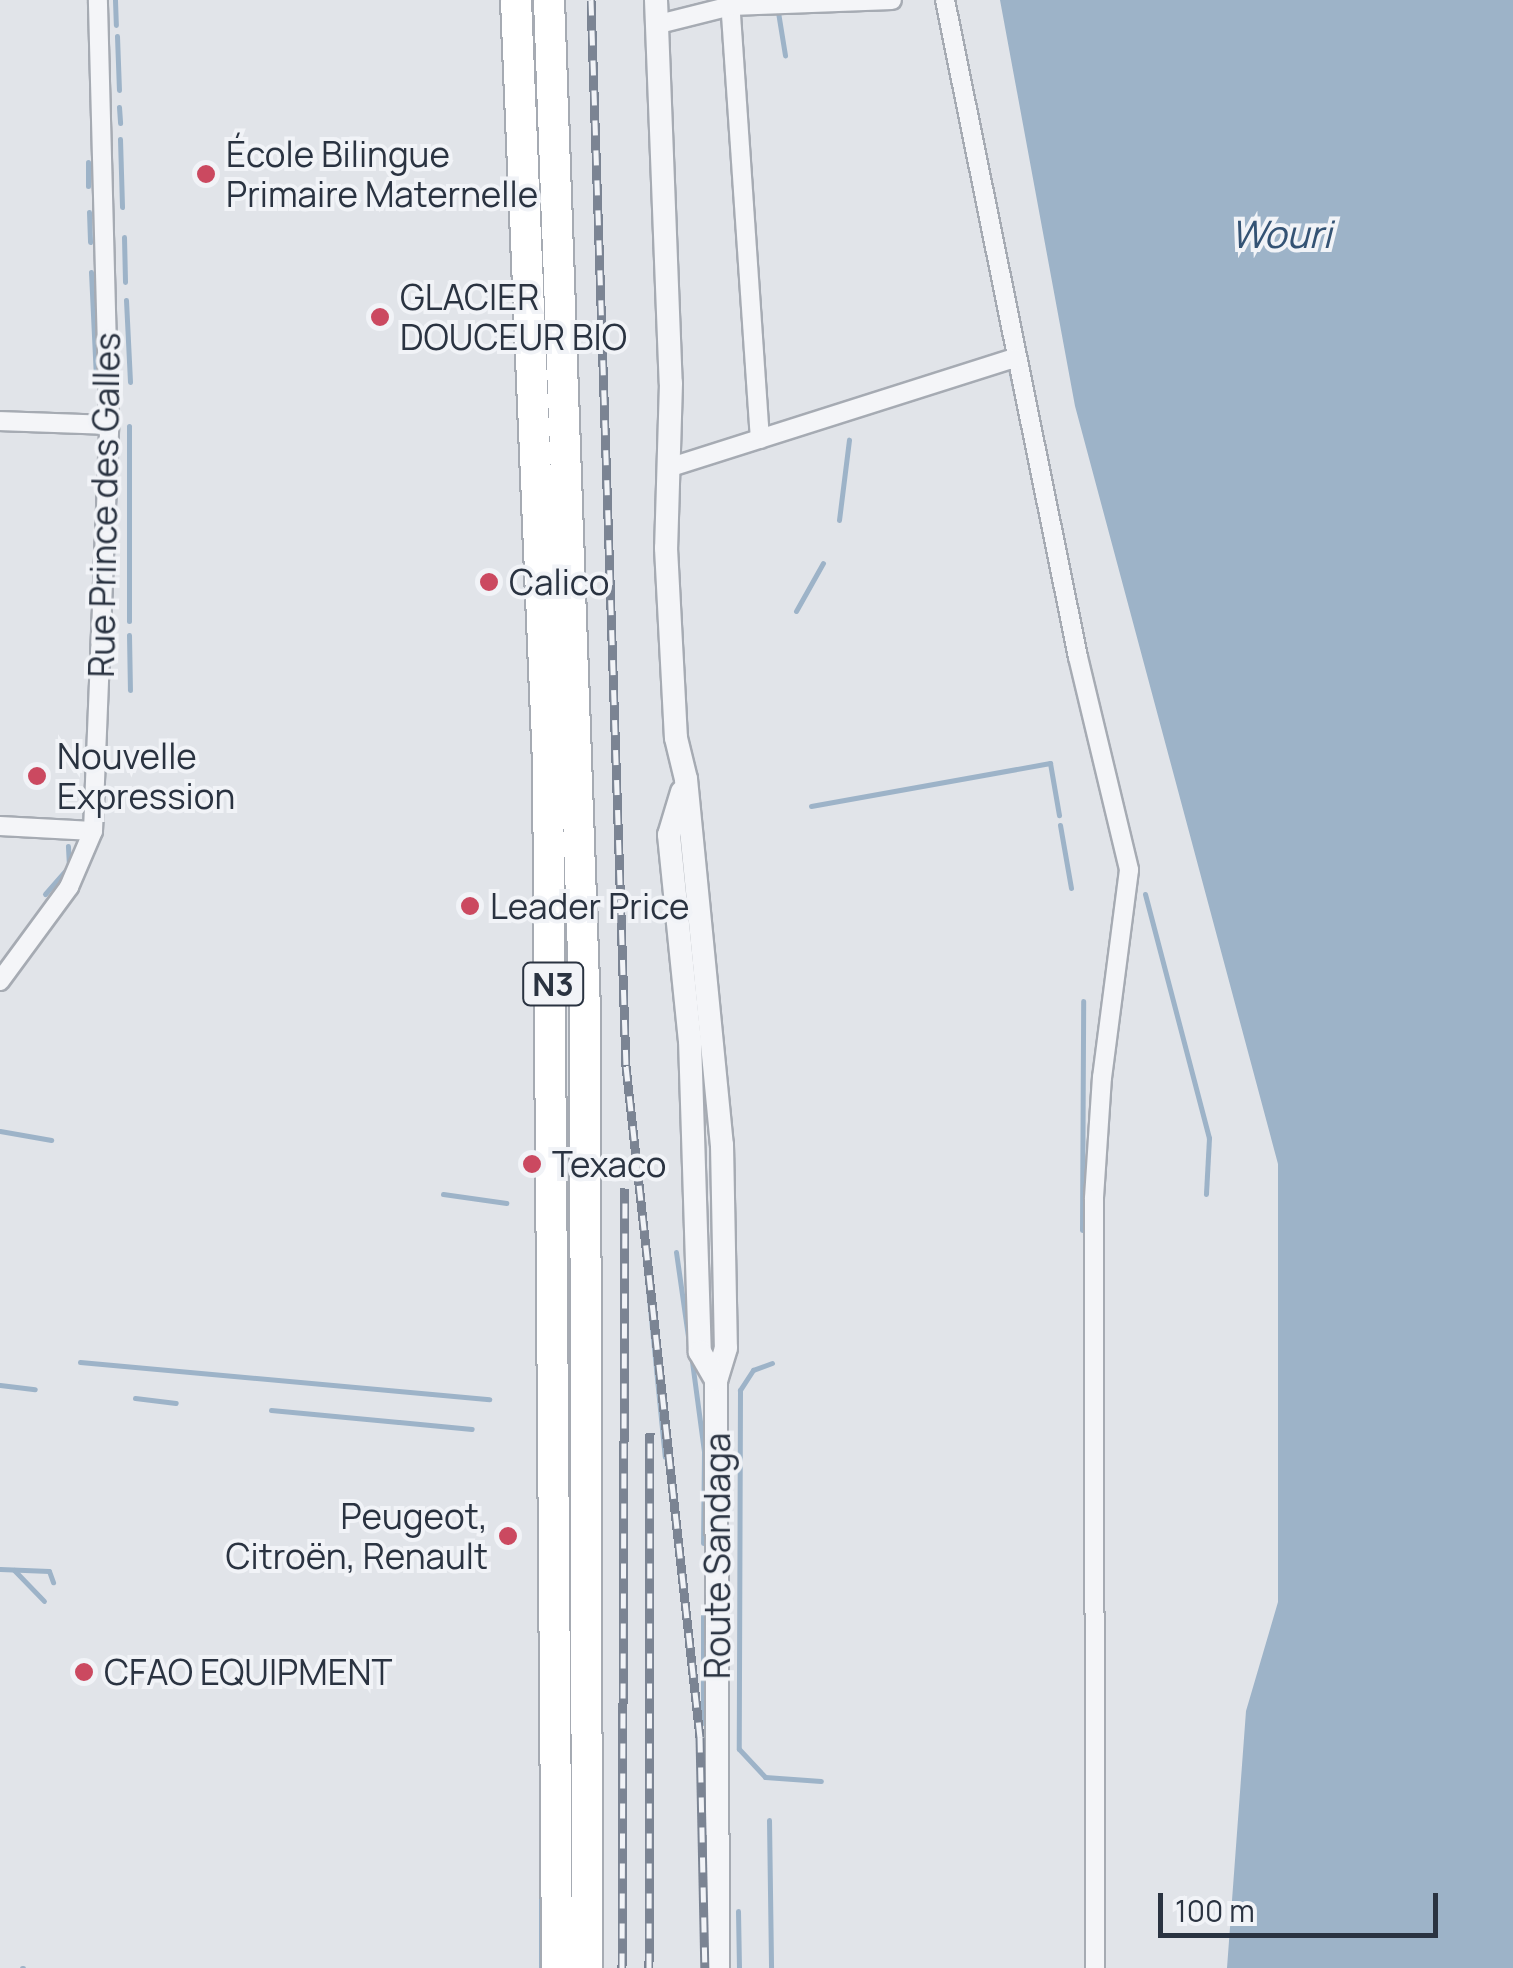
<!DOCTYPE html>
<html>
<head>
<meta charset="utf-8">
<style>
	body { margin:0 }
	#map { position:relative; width:1513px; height:1968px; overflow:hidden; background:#e1e4e9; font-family:Manrope,sans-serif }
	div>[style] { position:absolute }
	.water>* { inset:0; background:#9db3c8 }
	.stream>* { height:5px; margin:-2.5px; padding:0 2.5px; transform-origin:2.5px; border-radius:2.5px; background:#9db3c8 }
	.roads { filter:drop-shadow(2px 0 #a6abb3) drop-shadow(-2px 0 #a6abb3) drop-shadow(0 2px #a6abb3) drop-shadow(0 -2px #a6abb3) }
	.minor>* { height:18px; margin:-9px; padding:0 9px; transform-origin:9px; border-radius:9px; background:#f4f5f8 }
	.tertiary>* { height:22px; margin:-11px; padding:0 11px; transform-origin:11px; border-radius:11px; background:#f4f5f8 }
	.trunk>* { height:30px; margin:-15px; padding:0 15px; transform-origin:15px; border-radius:15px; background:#fff }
	.rail>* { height:9px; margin-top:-4.5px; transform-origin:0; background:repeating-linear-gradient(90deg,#f1f3f7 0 15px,#7b8493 0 30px); box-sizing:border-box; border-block:2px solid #7b8493 }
	.dots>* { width:28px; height:28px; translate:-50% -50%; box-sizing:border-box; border:5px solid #f1f3f7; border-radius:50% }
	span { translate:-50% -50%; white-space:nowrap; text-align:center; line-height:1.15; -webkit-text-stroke:8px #f1f3f7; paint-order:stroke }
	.shield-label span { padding:2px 8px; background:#f1f3f7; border:2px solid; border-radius:8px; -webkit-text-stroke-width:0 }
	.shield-label { font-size:32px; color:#2a3341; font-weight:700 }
	.poi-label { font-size:35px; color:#2a3341 }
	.left { translate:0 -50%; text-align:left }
	.right { translate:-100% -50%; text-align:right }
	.street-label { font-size:35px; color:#2a3341 }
	.water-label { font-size:38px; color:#345374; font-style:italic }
	.scale { position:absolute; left:1158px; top:1893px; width:280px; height:45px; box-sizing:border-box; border:5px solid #2a3341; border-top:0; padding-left:12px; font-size:30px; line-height:35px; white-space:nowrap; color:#2a3341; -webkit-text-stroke:8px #f1f3f7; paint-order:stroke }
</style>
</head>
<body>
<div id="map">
	<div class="water">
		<div style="clip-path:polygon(1000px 0,1513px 0,1513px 1968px,1227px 1968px,1246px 1711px,1278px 1602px,1278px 1164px,1075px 406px)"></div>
	</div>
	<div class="stream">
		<div style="left:115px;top:0;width:25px;rotate:88deg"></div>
		<div style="left:778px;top:12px;width:44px;rotate:80.8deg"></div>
		<div style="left:117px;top:36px;width:54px;rotate:87.9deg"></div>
		<div style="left:119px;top:107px;width:16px;rotate:86deg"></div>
		<div style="left:120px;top:139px;width:68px;rotate:88.3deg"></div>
		<div style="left:88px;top:162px;width:24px;rotate:90deg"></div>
		<div style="left:89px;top:212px;width:30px;rotate:88deg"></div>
		<div style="left:124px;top:237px;width:45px;rotate:88.7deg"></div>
		<div style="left:91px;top:272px;width:107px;rotate:87.3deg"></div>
		<div style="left:126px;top:300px;width:82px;rotate:87.2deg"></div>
		<div style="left:1009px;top:364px;width:129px;rotate:77.9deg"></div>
		<div style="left:129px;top:426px;width:195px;rotate:90deg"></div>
		<div style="left:839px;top:520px;width:81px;rotate:-82.9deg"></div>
		<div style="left:796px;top:611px;width:55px;rotate:-60.6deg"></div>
		<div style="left:129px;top:635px;width:55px;rotate:89deg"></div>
		<div style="left:811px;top:806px;width:243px;rotate:-10.2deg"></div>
		<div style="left:1050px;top:763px;width:53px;rotate:80.2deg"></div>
		<div style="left:1060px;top:825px;width:64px;rotate:80.1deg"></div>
		<div style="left:45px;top:894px;width:37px;rotate:-49deg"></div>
		<div style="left:69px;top:866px;width:20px;rotate:-93deg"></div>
		<div style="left:1145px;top:894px;width:252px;rotate:75.3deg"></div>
		<div style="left:1209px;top:1138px;width:56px;rotate:93.1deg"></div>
		<div style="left:0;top:1131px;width:52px;rotate:10deg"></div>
		<div style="left:443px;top:1194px;width:64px;rotate:8.1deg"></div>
		<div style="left:639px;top:1198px;width:260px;rotate:84.3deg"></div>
		<div style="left:1082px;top:1230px;width:229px;rotate:-89.7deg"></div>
		<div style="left:676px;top:1252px;width:92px;rotate:81.9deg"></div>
		<div style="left:691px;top:1354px;width:98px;rotate:82.4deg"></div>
		<div style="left:704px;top:1451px;width:92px;rotate:90.6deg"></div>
		<div style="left:80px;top:1362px;width:411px;rotate:5.2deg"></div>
		<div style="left:772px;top:1363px;width:20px;rotate:160deg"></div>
		<div style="left:753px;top:1370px;width:24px;rotate:123deg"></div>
		<div style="left:740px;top:1390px;width:359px;rotate:90.2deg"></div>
		<div style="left:739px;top:1749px;width:38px;rotate:47deg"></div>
		<div style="left:765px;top:1777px;width:56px;rotate:4.1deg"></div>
		<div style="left:0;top:1385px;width:35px;rotate:7deg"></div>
		<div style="left:135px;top:1398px;width:41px;rotate:7deg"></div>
		<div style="left:271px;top:1410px;width:128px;rotate:5.4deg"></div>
		<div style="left:399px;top:1422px;width:73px;rotate:5.5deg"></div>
		<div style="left:0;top:1569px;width:49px;rotate:2.3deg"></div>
		<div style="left:49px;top:1571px;width:12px;rotate:70deg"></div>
		<div style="left:14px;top:1570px;width:43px;rotate:45.9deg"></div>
		<div style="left:703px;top:1611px;width:112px;rotate:90deg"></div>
		<div style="left:769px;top:1820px;width:148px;rotate:89.2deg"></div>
		<div style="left:738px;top:1911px;width:57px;rotate:89deg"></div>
		<div style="left:22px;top:1968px;width:1px"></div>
		<div style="left:541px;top:1968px;width:144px;rotate:-90deg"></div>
	</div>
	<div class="roads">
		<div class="minor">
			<div style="left:730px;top:0;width:440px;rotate:86.1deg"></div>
			<div style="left:945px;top:0;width:670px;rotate:78.56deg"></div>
			<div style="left:1078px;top:657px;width:219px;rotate:76.5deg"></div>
			<div style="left:1129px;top:870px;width:209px;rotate:97.4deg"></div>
			<div style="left:1102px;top:1077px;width:122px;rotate:93.8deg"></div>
			<div style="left:1094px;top:1199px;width:769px;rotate:89.93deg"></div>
			<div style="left:659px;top:24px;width:74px;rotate:-14deg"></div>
			<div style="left:731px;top:6px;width:161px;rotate:-2.1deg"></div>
			<div style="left:0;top:421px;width:109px;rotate:2.1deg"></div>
			<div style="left:671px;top:467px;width:360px;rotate:-17.6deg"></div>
			<div style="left:0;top:826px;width:93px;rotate:3.1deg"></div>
			<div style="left:0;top:981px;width:117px;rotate:-53.7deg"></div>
			<div style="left:69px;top:887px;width:61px;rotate:-66.8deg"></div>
			<div style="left:93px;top:831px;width:406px;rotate:-87.7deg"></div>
			<div style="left:109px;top:425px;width:425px;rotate:-91.5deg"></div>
		</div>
		<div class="tertiary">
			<div style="left:656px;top:0;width:383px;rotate:87.8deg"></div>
			<div style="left:671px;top:383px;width:165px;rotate:91.7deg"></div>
			<div style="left:666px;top:548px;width:190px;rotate:87deg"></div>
			<div style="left:676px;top:738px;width:42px;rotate:76.3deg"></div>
			<div style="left:686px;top:779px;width:368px;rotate:84.4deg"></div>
			<div style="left:722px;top:1145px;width:203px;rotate:88.9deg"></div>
			<div style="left:726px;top:1348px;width:34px;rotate:107deg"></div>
			<div style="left:716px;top:1380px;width:588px;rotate:89.81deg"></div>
			<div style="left:682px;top:792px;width:45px;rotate:106.8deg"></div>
			<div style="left:669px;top:835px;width:206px;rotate:84.2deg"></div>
			<div style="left:690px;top:1040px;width:312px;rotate:88.2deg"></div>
			<div style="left:700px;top:1352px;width:32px;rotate:60deg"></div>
		</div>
		<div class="trunk">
			<div style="left:516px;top:0;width:764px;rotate:87.6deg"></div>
			<div style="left:548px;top:763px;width:1205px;rotate:89.57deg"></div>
			<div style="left:549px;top:0;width:1014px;rotate:87.96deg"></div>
			<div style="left:585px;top:1013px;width:955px;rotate:89.88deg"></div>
		</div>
	</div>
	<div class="rail">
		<div style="left:591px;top:0;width:1067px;rotate:88.12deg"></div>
		<div style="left:626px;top:1066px;width:675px;rotate:83.71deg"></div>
		<div style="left:700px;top:1737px;width:231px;rotate:88.8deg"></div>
		<div style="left:622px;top:1968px;width:780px;rotate:-89.78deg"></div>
		<div style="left:649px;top:1968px;width:535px;rotate:-89.89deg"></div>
	</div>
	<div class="dots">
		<div style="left:206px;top:174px;background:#cb4960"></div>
		<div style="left:380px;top:317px;background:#cb4960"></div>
		<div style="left:489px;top:582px;background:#cb4960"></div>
		<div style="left:37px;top:776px;background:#cb4960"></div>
		<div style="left:470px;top:906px;background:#cb4960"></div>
		<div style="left:532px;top:1164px;background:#cb4960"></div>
		<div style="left:508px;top:1536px;background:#cb4960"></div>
		<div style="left:84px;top:1672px;background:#cb4960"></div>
	</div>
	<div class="shield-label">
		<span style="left:553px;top:984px">N3</span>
	</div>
	<div class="poi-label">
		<span class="left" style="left:226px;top:174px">École Bilingue<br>Primaire Maternelle</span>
		<span class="left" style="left:400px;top:317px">GLACIER<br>DOUCEUR BIO</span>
		<span class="left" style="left:509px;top:582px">Calico</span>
		<span class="left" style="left:57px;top:776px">Nouvelle<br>Expression</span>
		<span class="left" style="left:490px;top:906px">Leader Price</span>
		<span class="left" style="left:552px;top:1164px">Texaco</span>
		<span class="right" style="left:488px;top:1536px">Peugeot,<br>Citroën, Renault</span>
		<span class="left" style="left:104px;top:1672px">CFAO EQUIPMENT</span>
	</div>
	<div class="street-label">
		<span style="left:104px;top:505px;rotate:-89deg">Rue Prince des Galles</span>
		<span style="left:717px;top:1556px;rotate:-90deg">Route Sandaga</span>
	</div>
	<div class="water-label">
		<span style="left:1281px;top:234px">Wouri</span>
	</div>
	<div class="scale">100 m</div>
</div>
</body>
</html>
